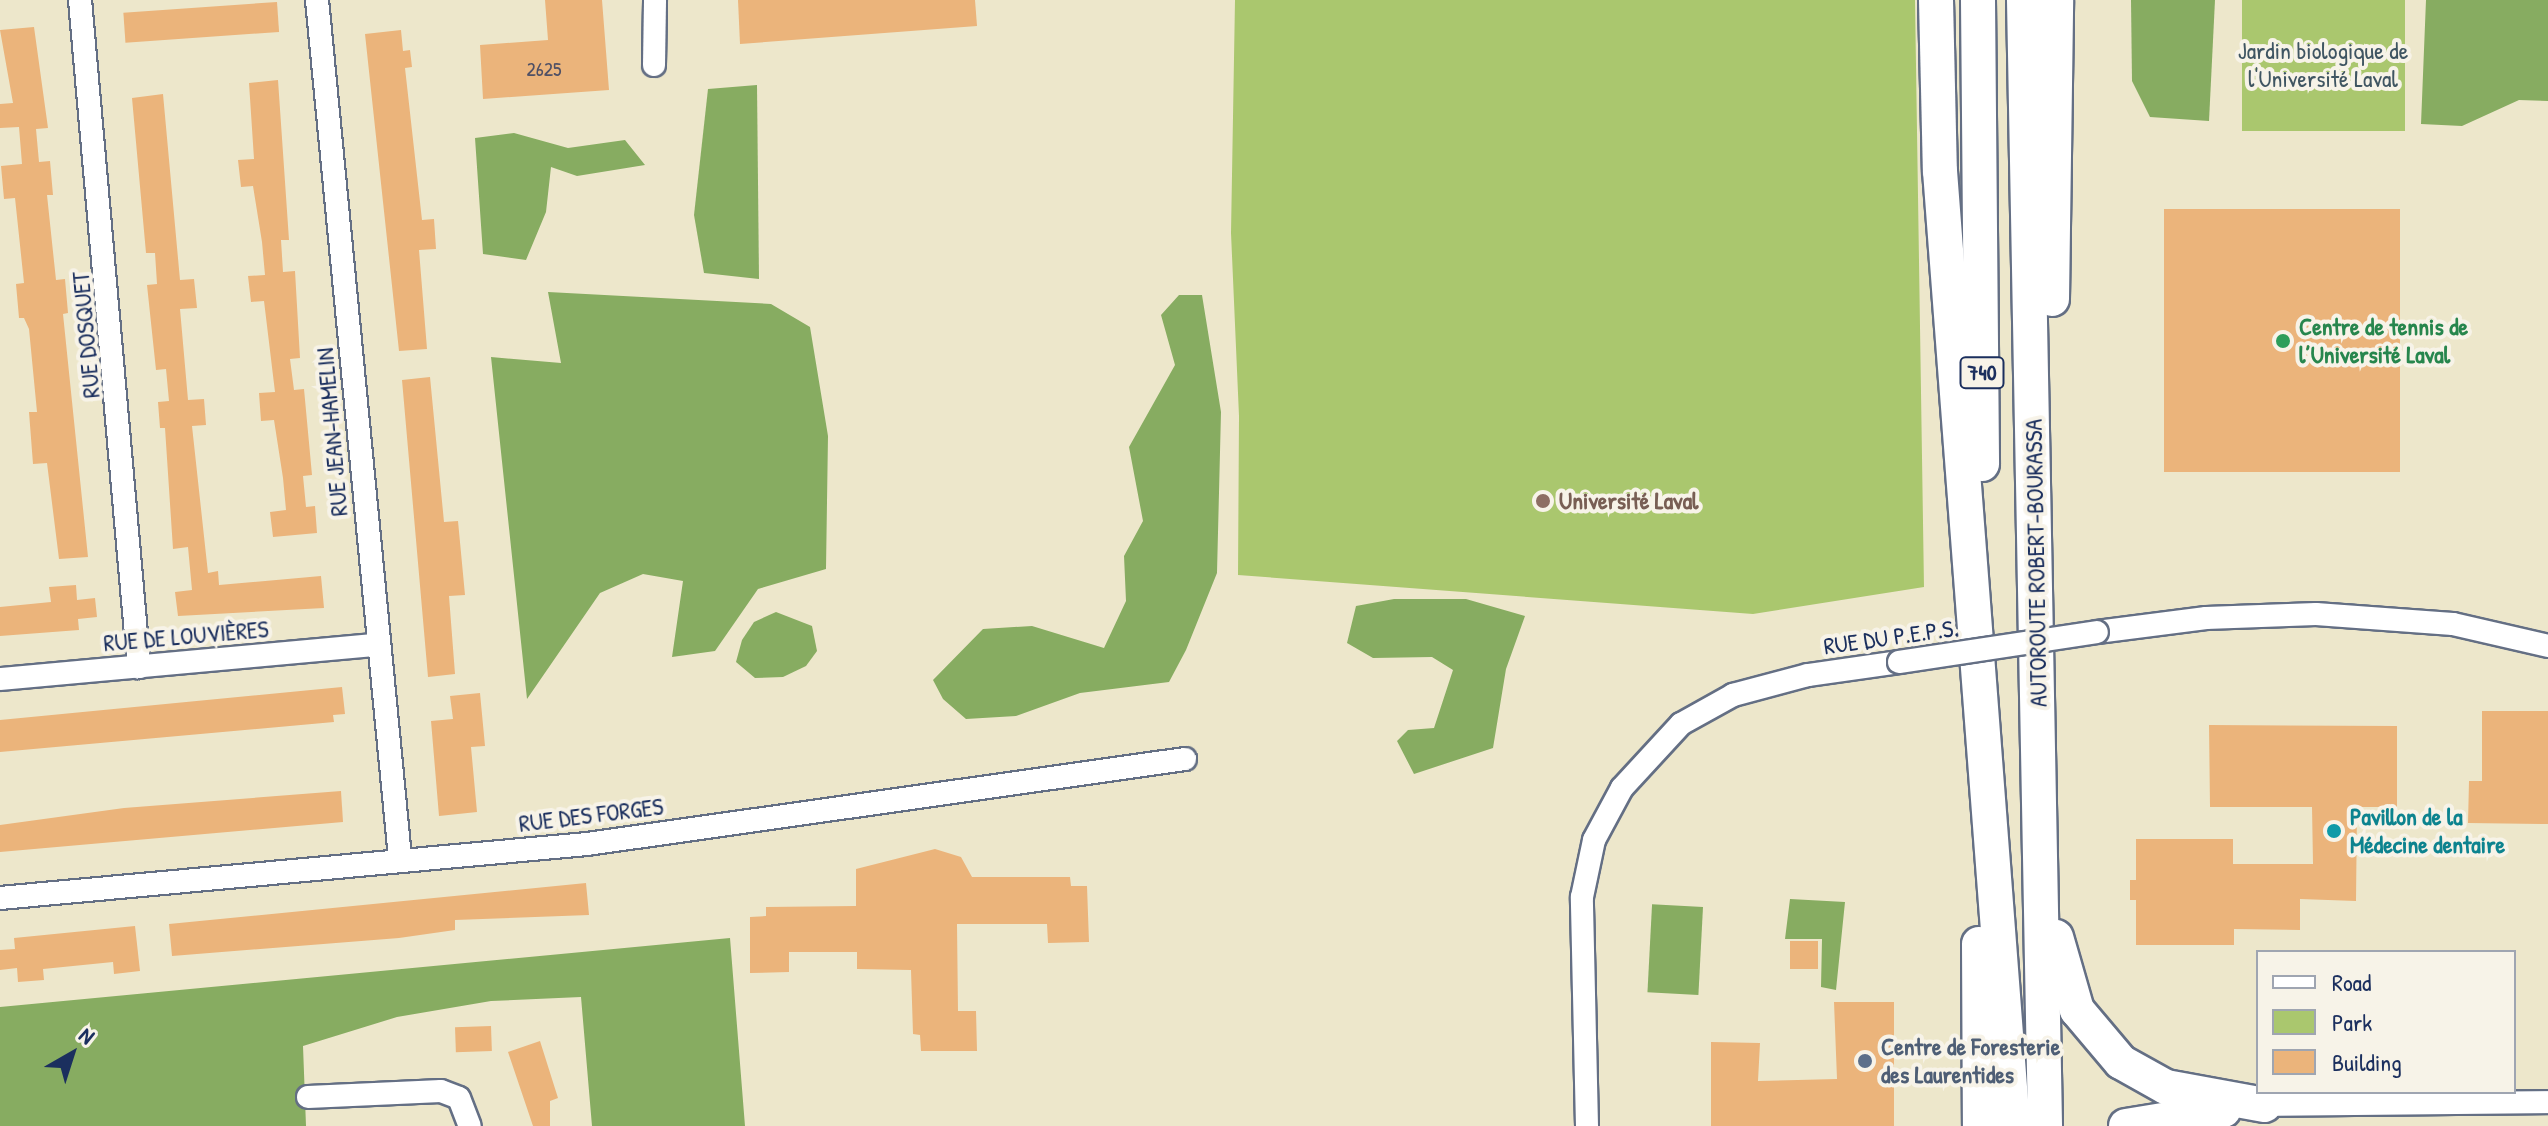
<!DOCTYPE html>
<html>
<head>
<meta charset="utf-8">
<style>
	body { margin:0 }
	#map { position:relative; width:2548px; height:1126px; overflow:hidden; background:#ede7cb; font-family:"Patrick Hand",sans-serif }
	div>[style] { position:absolute }
	.green>* { inset:0; background:#aac76e; transform-origin:0 0 }
	.forest>* { inset:0; background:#87ac61; transform-origin:0 0 }
	.building>* { inset:0; background:#ebb47b; transform-origin:0 0 }
	.roads { filter:drop-shadow(2px 0 #646f84) drop-shadow(-2px 0 #646f84) drop-shadow(0 2px #646f84) drop-shadow(0 -2px #646f84) }
	.minor>* { height:22px; margin:-11px; padding:0 11px; transform-origin:11px; border-radius:11px; background:#fff }
	.highway>* { height:34px; margin:-17px; padding:0 17px; transform-origin:17px; border-radius:17px; background:#fff }
	.bridges { filter:drop-shadow(2px 0 #646f84) drop-shadow(-2px 0 #646f84) drop-shadow(0 2px #646f84) drop-shadow(0 -2px #646f84) }
	.minor-bridge>* { height:22px; margin:-11px; padding:0 11px; transform-origin:11px; border-radius:11px; background:#fff }
	.dots>* { width:22px; height:22px; translate:-50% -50%; box-sizing:border-box; border:4px solid #f7f3e8; border-radius:50% }
	span { translate:-50% -50%; white-space:nowrap; text-align:center; line-height:1.15; -webkit-text-stroke:8px #f7f3e8; paint-order:stroke }
	.number-label { font-size:20px; color:#4f5065 }
	.number-label span { -webkit-text-stroke-width:0 }
	.shield-label span { padding:2px 6px; background:#f7f3e8; border:2px solid; border-radius:6px; -webkit-text-stroke-width:0 }
	.shield-label { font-size:22px; color:#1b2f5e; font-weight:700 }
	.park-label { font-size:24px; color:#3f5562 }
	.leisure-label { font-size:24px; color:#27864d; font-weight:700 }
	.left { translate:0 -50%; text-align:left }
	.street-label { font-size:24px; color:#1b2f5e }
	.education-label { font-size:24px; color:#785e54; font-weight:700 }
	.culture-label { font-size:24px; color:#0d838f; font-weight:700 }
	.service-label { font-size:24px; color:#4e5e75; font-weight:700 }
	.legend { position:absolute; left:2256px; top:950px; width:260px; height:144px; box-sizing:border-box; background:#f7f3e8; border:2px solid #9fa5b1; margin:0; padding:10px 14px; list-style:none; font-size:24px; color:#1b2f5e }
	.legend li { display:flex; align-items:center; gap:16px; height:40px }
	.legend b { width:40px; border:2px solid #9fa5b1 }
	.north { position:absolute; left:32px; top:1014px; width:80px; height:80px; -webkit-text-stroke:6px #f7f3e8; paint-order:stroke; rotate:39deg; font-size:22px; font-weight:700; line-height:32px; text-align:center; color:#1b2f5e }
	.north::after { content:''; display:block; margin:auto; width:28px; height:36px; background:#1b2f5e; clip-path:polygon(50% 0,100% 100%,50% 72%,0 100%) }
</style>
</head>
<body>
<div id="map">
	<div class="green">
		<div style="clip-path:polygon(1235px 0,1915px 0,1924px 587px,1753px 614px,1238px 575px,1239px 416px,1231px 233px)"></div>
		<div style="left:2242px;top:0;width:163px;height:131px"></div>
	</div>
	<div class="forest">
		<div style="clip-path:polygon(2131px 0,2215px 0,2209px 121px,2150px 117px,2132px 81px)"></div>
		<div style="clip-path:polygon(2426px 0,2548px 0,2548px 101px,2519px 100px,2462px 126px,2421px 124px)"></div>
		<div style="clip-path:polygon(757px 85px,759px 279px,704px 273px,694px 215px,708px 89px)"></div>
		<div style="clip-path:polygon(514px 133px,568px 148px,625px 140px,645px 165px,577px 176px,551px 167px,546px 212px,526px 260px,483px 254px,475px 138px)"></div>
		<div style="clip-path:polygon(548px 292px,771px 304px,810px 327px,828px 436px,826px 569px,758px 589px,715px 651px,672px 657px,683px 581px,643px 574px,600px 593px,527px 699px,491px 357px,561px 363px)"></div>
		<div style="clip-path:polygon(1179px 295px,1202px 295px,1221px 412px,1217px 573px,1186px 650px,1169px 682px,1080px 693px,1016px 716px,966px 719px,943px 699px,933px 680px,983px 629px,1032px 626px,1104px 648px,1126px 601px,1124px 556px,1143px 521px,1129px 447px,1175px 365px,1161px 315px)"></div>
		<div style="clip-path:polygon(1394px 599px,1466px 599px,1525px 616px,1506px 669px,1493px 748px,1414px 774px,1397px 741px,1408px 730px,1434px 728px,1453px 670px,1432px 657px,1373px 658px,1347px 643px,1356px 606px)"></div>
		<div style="clip-path:polygon(776px 612px,812px 626px,817px 651px,806px 666px,783px 677px,755px 678px,736px 662px,742px 640px,754px 622px)"></div>
		<div style="clip-path:polygon(1790px 899px,1845px 902px,1836px 990px,1821px 987px,1822px 939px,1785px 939px)"></div>
		<div style="left:1703px;top:907px;width:88px;height:51px;rotate:93deg"></div>
		<div style="clip-path:polygon(730px 938px,745px 1126px,592px 1126px,581px 997px,491px 1001px,397px 1017px,303px 1046px,306px 1126px,0 1126px,0 1007px)"></div>
	</div>
	<div class="building">
		<div style="clip-path:polygon(545px 0,602px 0,609px 90px,483px 99px,480px 45px,548px 40px)"></div>
		<div style="clip-path:polygon(738px 0,975px 0,977px 26px,740px 44px)"></div>
		<div style="left:277px;top:2px;width:30px;height:154px;rotate:86deg"></div>
		<div style="clip-path:polygon(34px 27px,48px 128px,36px 129px,39px 162px,50px 161px,53px 195px,47px 195px,56px 280px,65px 279px,68px 313px,63px 314px,88px 557px,59px 559px,47px 463px,33px 464px,29px 412px,37px 412px,29px 329px,24px 318px,19px 318px,16px 284px,24px 283px,15px 198px,4px 199px,1px 166px,22px 164px,19px 127px,0 128px,0 104px,13px 103px,0 30px)"></div>
		<div style="clip-path:polygon(401px 30px,403px 51px,410px 50px,412px 67px,405px 68px,422px 220px,434px 219px,436px 249px,419px 250px,427px 349px,399px 351px,365px 34px)"></div>
		<div style="clip-path:polygon(278px 80px,289px 240px,281px 240px,283px 272px,295px 271px,300px 358px,290px 359px,294px 390px,304px 389px,312px 475px,303px 476px,306px 507px,315px 506px,317px 533px,273px 537px,270px 512px,286px 510px,283px 478px,274px 420px,261px 421px,259px 393px,275px 392px,264px 301px,251px 302px,248px 276px,265px 275px,262px 242px,253px 186px,241px 187px,238px 160px,254px 159px,249px 83px)"></div>
		<div style="clip-path:polygon(163px 94px,180px 280px,194px 279px,197px 308px,180px 309px,188px 400px,204px 399px,206px 425px,192px 426px,208px 573px,218px 571px,219px 585px,321px 576px,324px 608px,178px 616px,175px 592px,192px 590px,188px 547px,173px 549px,165px 428px,160px 428px,158px 402px,169px 401px,166px 369px,156px 370px,147px 285px,157px 284px,155px 253px,146px 253px,132px 98px)"></div>
		<div style="left:2400px;top:209px;width:263px;height:236px;rotate:90deg"></div>
		<div style="clip-path:polygon(430px 377px,444px 522px,458px 521px,465px 595px,449px 596px,455px 674px,428px 677px,402px 380px)"></div>
		<div style="clip-path:polygon(76px 585px,77px 600px,95px 598px,97px 617px,78px 619px,79px 630px,0 636px,0 607px,51px 602px,49px 587px)"></div>
		<div style="clip-path:polygon(342px 687px,345px 714px,333px 715px,334px 722px,0 752px,0 720px)"></div>
		<div style="clip-path:polygon(480px 693px,485px 746px,471px 747px,477px 812px,439px 816px,431px 721px,453px 719px,450px 696px)"></div>
		<div style="clip-path:polygon(2482px 711px,2548px 711px,2548px 824px,2468px 823px,2469px 781px,2482px 781px)"></div>
		<div style="clip-path:polygon(2209px 725px,2397px 726px,2397px 807px,2357px 807px,2356px 901px,2300px 899px,2300px 930px,2234px 929px,2234px 945px,2136px 945px,2136px 900px,2130px 900px,2130px 880px,2136px 880px,2136px 839px,2233px 839px,2233px 864px,2313px 864px,2312px 807px,2210px 807px)"></div>
		<div style="clip-path:polygon(341px 791px,343px 822px,0 852px,0 825px,124px 808px)"></div>
		<div style="clip-path:polygon(935px 849px,961px 857px,972px 877px,1070px 877px,1071px 886px,1087px 886px,1089px 942px,1048px 943px,1047px 924px,957px 924px,958px 1011px,976px 1011px,977px 1051px,921px 1051px,920px 1035px,913px 1034px,911px 970px,857px 969px,857px 952px,789px 952px,789px 972px,750px 973px,750px 917px,766px 916px,766px 907px,856px 906px,856px 869px)"></div>
		<div style="clip-path:polygon(586px 883px,589px 915px,455px 920px,455px 930px,399px 938px,172px 956px,169px 924px)"></div>
		<div style="clip-path:polygon(135px 926px,140px 971px,114px 974px,113px 962px,43px 969px,44px 980px,18px 982px,17px 968px,0 970px,0 950px,15px 949px,14px 938px)"></div>
		<div style="left:1790px;top:941px;width:28px;height:28px"></div>
		<div style="clip-path:polygon(1834px 1002px,1894px 1002px,1894px 1126px,1711px 1126px,1711px 1042px,1760px 1043px,1758px 1081px,1837px 1079px)"></div>
		<div style="left:491px;top:1026px;width:25px;height:36px;rotate:88deg"></div>
		<div style="clip-path:polygon(540px 1041px,558px 1098px,550px 1101px,550px 1126px,533px 1126px,508px 1052px)"></div>
	</div>
	<div class="roads">
		<div class="minor">
			<div style="left:80px;top:0;width:670px;rotate:84.95deg"></div>
			<div style="left:317px;top:0;width:862px;rotate:84.47deg"></div>
			<div style="left:654px;top:65px;width:65px;rotate:-89.1deg"></div>
			<div style="left:2097px;top:632px;width:110px;rotate:-7.3deg"></div>
			<div style="left:2206px;top:618px;width:110px;rotate:-2.1deg"></div>
			<div style="left:2316px;top:614px;width:137px;rotate:4.2deg"></div>
			<div style="left:2453px;top:624px;width:98px;rotate:13deg"></div>
			<div style="left:0;top:679px;width:378px;rotate:-5.2deg"></div>
			<div style="left:0;top:898px;width:589px;rotate:-5.26deg"></div>
			<div style="left:587px;top:844px;width:604px;rotate:-8.09deg"></div>
			<div style="left:308px;top:1097px;width:133px;rotate:-2.6deg"></div>
			<div style="left:441px;top:1091px;width:19px;rotate:21deg"></div>
			<div style="left:459px;top:1098px;width:30px;rotate:69deg"></div>
			<div style="left:2264px;top:1105px;width:284px;rotate:-0.6deg"></div>
			<div style="left:1587px;top:1126px;width:229px;rotate:-91.3deg"></div>
			<div style="left:1582px;top:897px;width:58px;rotate:-78.1deg"></div>
			<div style="left:1594px;top:840px;width:59px;rotate:-61.7deg"></div>
			<div style="left:1622px;top:788px;width:87px;rotate:-47.3deg"></div>
			<div style="left:1681px;top:724px;width:60px;rotate:-29.1deg"></div>
			<div style="left:1733px;top:695px;width:78px;rotate:-14.9deg"></div>
			<div style="left:1808px;top:675px;width:92px;rotate:-8.1deg"></div>
		</div>
		<div class="highway">
			<div style="left:1936px;top:0;width:171px;rotate:88.7deg"></div>
			<div style="left:1940px;top:171px;width:958px;rotate:85.63deg"></div>
			<div style="left:1978px;top:0;width:464px;rotate:89.5deg"></div>
			<div style="left:2024px;top:0;width:1126px;rotate:88.93deg"></div>
			<div style="left:2052px;top:299px;width:299px;rotate:-89.2deg"></div>
			<div style="left:2056px;top:937px;width:76px;rotate:74deg"></div>
			<div style="left:2077px;top:1010px;width:68px;rotate:49.8deg"></div>
			<div style="left:2121px;top:1062px;width:51px;rotate:29.1deg"></div>
			<div style="left:2166px;top:1087px;width:100px;rotate:10.4deg"></div>
			<div style="left:1979px;top:944px;width:182px;rotate:89.7deg"></div>
			<div style="left:2126px;top:1126px;width:99px;rotate:-9.3deg"></div>
		</div>
	</div>
	<div class="bridges">
		<div class="minor-bridge">
			<div style="left:1899px;top:662px;width:200px;rotate:-8.6deg"></div>
		</div>
	</div>
	<div class="dots">
		<div style="left:2283px;top:341px;background:#2e9e5b"></div>
		<div style="left:1543px;top:501px;background:#8d6e63"></div>
		<div style="left:2334px;top:831px;background:#0f9aa8"></div>
		<div style="left:1865px;top:1061px;background:#5c6f8a"></div>
	</div>
	<div class="number-label">
		<span style="left:544px;top:68px">2625</span>
	</div>
	<div class="shield-label">
		<span style="left:1982px;top:373px">740</span>
	</div>
	<div class="park-label">
		<span style="left:2323px;top:65px">Jardin biologique de<br>l'Université Laval</span>
	</div>
	<div class="leisure-label">
		<span class="left" style="left:2299px;top:341px">Centre de tennis de<br>l’Université Laval</span>
	</div>
	<div class="street-label">
		<span style="left:86px;top:335px;rotate:-95deg">RUE DOSQUET</span>
		<span style="left:332px;top:432px;rotate:-95deg">RUE JEAN-HAMELIN</span>
		<span style="left:2036px;top:563px;rotate:-91deg">AUTOROUTE ROBERT-BOURASSA</span>
		<span style="left:186px;top:636px;rotate:-5deg">RUE DE LOUVIÈRES</span>
		<span style="left:1891px;top:637px;rotate:-8deg">RUE DU P.E.P.S.</span>
		<span style="left:591px;top:815px;rotate:-7deg">RUE DES FORGES</span>
	</div>
	<div class="education-label">
		<span class="left" style="left:1559px;top:501px">Université Laval</span>
	</div>
	<div class="culture-label">
		<span class="left" style="left:2350px;top:831px">Pavillon de la<br>Médecine dentaire</span>
	</div>
	<div class="service-label">
		<span class="left" style="left:1881px;top:1061px">Centre de Foresterie<br>des Laurentides</span>
	</div>
	<ul class="legend">
	<li><b style="height:10px;background:#fff"></b>Road</li>
	<li><b style="height:22px;background:#aac76e"></b>Park</li>
	<li><b style="height:22px;background:#ebb47b"></b>Building</li>
	</ul>
	<div class="north">N</div>
</div>
</body>
</html>
